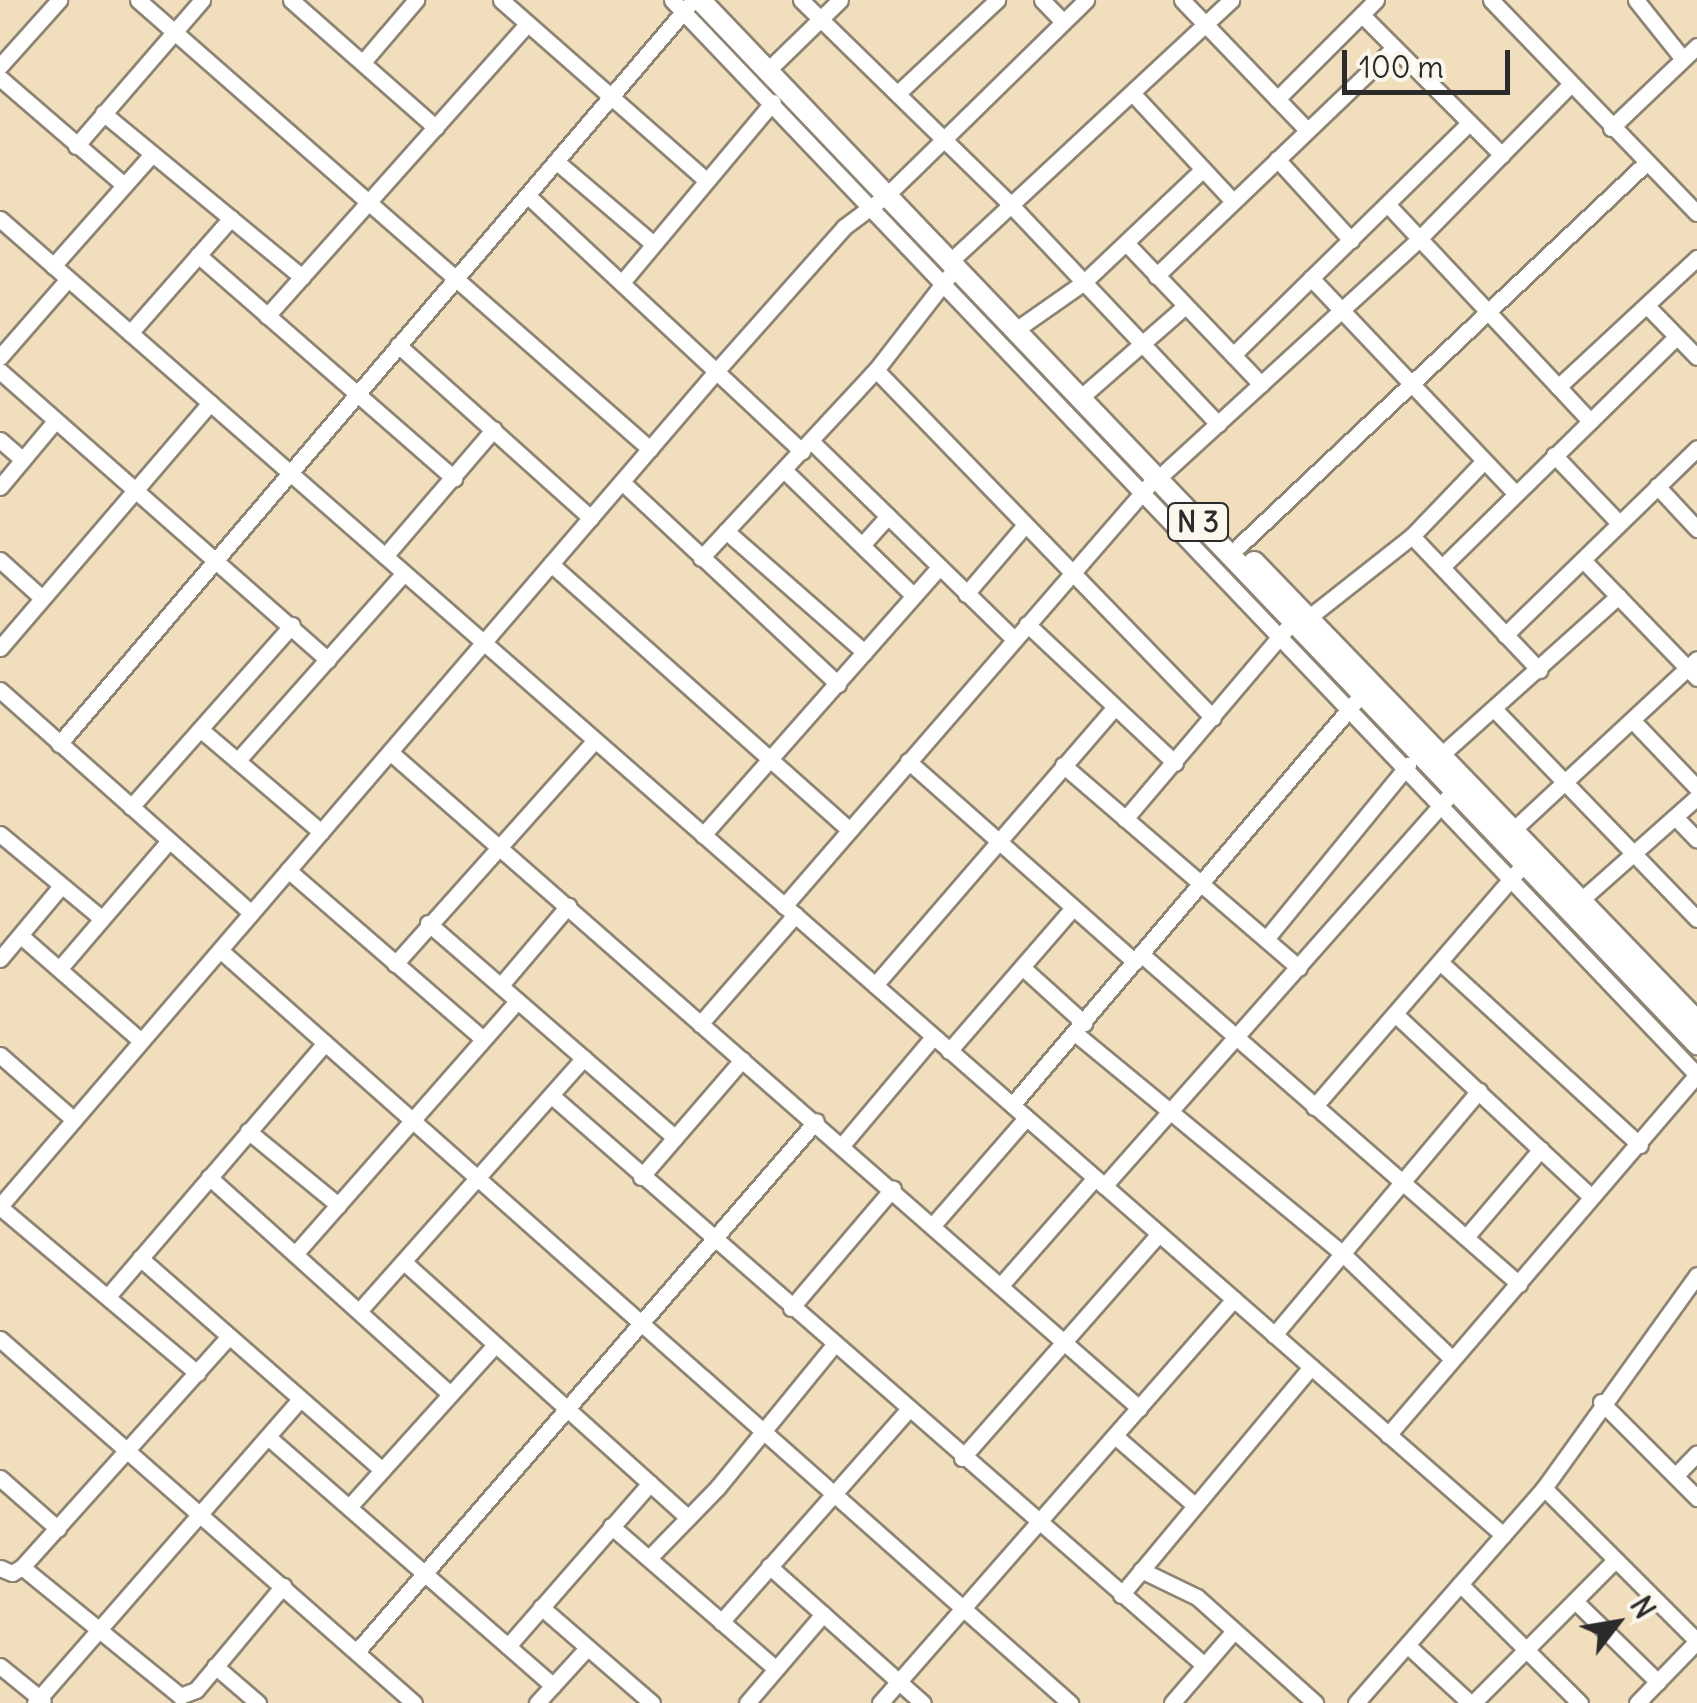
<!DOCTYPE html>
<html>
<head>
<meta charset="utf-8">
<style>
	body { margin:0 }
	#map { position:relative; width:1697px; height:1703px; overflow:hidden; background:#f0debd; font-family:Delius,sans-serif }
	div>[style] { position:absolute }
	.roads { filter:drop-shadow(2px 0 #8e8474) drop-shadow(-2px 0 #8e8474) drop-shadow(0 2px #8e8474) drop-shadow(0 -2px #8e8474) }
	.minor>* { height:15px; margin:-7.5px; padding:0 7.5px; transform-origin:7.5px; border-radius:7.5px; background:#fff }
	.major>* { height:20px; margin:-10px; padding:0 10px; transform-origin:10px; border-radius:10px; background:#fff }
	span { translate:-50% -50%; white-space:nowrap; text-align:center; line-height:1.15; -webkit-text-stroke:8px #fbf7ec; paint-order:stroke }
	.shield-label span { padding:2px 8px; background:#fbf7ec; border:2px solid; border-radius:8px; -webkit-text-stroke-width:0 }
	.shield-label { font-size:28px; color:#2b2b2b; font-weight:700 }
	.north { position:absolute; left:1567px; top:1573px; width:100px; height:100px; -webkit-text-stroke:8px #fbf7ec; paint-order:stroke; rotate:59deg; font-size:28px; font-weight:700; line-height:40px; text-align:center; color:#2b2b2b }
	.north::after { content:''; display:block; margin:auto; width:35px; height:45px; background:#2b2b2b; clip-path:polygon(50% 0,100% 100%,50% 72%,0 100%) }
	.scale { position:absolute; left:1342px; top:50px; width:168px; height:45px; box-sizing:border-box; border:5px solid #2b2b2b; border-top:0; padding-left:12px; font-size:30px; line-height:35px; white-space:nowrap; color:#2b2b2b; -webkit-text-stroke:8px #fbf7ec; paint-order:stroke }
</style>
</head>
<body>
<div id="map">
	<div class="roads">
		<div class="minor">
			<div style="left:138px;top:0;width:681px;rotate:41.25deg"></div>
			<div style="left:291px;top:0;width:193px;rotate:41.4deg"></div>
			<div style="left:501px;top:0;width:271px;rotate:41.3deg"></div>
			<div style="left:672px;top:0;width:1485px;rotate:46.36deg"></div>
			<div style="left:801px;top:0;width:292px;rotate:44.3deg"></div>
			<div style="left:1010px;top:204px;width:303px;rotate:46.6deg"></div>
			<div style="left:1042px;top:0;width:30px;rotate:46deg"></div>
			<div style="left:1182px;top:0;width:180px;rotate:46.1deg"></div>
			<div style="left:1491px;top:0;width:296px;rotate:46deg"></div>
			<div style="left:1636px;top:0;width:75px;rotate:51.5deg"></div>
			<div style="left:1362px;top:15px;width:198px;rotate:45deg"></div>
			<div style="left:363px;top:62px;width:82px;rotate:-49.5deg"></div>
			<div style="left:0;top:66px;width:89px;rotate:-48.2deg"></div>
			<div style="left:766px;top:72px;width:103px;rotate:-44.2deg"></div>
			<div style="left:0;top:78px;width:164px;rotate:40.8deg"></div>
			<div style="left:898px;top:93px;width:136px;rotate:-43.2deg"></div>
			<div style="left:1134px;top:95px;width:144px;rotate:47deg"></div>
			<div style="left:1277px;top:99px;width:140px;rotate:-45deg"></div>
			<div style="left:103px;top:113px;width:258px;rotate:39.5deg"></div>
			<div style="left:1611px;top:128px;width:119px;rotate:-43.6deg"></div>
			<div style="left:76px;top:146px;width:193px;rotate:-49.2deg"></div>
			<div style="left:1277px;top:159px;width:110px;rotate:47.6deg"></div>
			<div style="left:557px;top:162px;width:123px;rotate:40.4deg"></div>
			<div style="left:894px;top:188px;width:269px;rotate:-44.4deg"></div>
			<div style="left:527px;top:195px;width:376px;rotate:43deg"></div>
			<div style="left:1388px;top:205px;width:296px;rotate:46.9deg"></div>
			<div style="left:0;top:219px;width:1998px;rotate:41.2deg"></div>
			<div style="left:1127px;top:244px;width:194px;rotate:46.3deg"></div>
			<div style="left:958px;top:254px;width:373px;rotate:-42.9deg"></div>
			<div style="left:198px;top:255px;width:340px;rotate:41.1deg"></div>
			<div style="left:53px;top:266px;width:149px;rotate:-48.5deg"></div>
			<div style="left:1156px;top:276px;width:330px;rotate:-43.8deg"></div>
			<div style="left:1311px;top:278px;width:296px;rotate:46.5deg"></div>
			<div style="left:624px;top:280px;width:232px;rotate:-50.1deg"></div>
			<div style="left:1647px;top:306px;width:71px;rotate:45.6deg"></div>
			<div style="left:267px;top:316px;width:390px;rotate:-48.3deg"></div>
			<div style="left:1024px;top:324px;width:73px;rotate:-35deg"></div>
			<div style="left:1084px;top:282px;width:164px;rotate:-43.5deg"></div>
			<div style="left:130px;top:333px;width:153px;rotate:-48.7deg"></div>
			<div style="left:398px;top:345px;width:259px;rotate:41.9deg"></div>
			<div style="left:1233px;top:355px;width:331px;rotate:-44.5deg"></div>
			<div style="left:0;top:357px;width:103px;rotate:-48.9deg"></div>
			<div style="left:876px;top:370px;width:484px;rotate:45.9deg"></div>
			<div style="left:0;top:371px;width:437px;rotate:41.4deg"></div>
			<div style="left:1558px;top:387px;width:190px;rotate:-42.9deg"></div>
			<div style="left:1088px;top:391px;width:129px;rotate:-41.2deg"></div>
			<div style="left:0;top:440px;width:30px;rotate:41deg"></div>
			<div style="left:811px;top:441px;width:284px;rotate:44.3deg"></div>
			<div style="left:1554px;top:455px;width:94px;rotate:46.3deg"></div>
			<div style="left:784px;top:470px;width:180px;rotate:44.1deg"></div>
			<div style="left:1166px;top:471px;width:346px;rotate:-42.5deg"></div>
			<div style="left:1421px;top:237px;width:214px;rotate:-45.6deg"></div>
			<div style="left:622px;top:482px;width:296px;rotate:43.1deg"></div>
			<div style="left:1657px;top:486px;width:59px;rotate:47.1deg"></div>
			<div style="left:0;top:487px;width:86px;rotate:-50.2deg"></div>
			<div style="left:726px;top:531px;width:184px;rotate:41.2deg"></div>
			<div style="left:1412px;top:536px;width:185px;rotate:46.5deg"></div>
			<div style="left:862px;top:545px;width:39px;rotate:-48deg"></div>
			<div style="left:1239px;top:546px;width:559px;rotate:-43.26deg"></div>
			<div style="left:385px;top:556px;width:167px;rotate:-49.4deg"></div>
			<div style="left:701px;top:558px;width:257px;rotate:-47.1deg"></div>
			<div style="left:876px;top:370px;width:119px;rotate:-52.2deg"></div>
			<div style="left:0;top:560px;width:57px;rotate:42.1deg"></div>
			<div style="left:1583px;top:560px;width:164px;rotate:46deg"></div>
			<div style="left:551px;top:564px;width:400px;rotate:41.7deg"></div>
			<div style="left:1442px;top:567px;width:328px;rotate:-44.5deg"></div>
			<div style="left:966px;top:594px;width:89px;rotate:-49.5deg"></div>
			<div style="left:1308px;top:618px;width:132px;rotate:-38.3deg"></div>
			<div style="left:1412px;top:536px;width:103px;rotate:-46.2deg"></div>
			<div style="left:1027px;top:624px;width:203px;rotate:43.2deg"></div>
			<div style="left:1505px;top:635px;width:268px;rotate:-44.2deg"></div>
			<div style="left:0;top:648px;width:323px;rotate:-49.4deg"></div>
			<div style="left:0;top:690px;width:336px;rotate:41.6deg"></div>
			<div style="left:1496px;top:711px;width:289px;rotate:46deg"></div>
			<div style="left:1633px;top:721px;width:93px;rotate:46.3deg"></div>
			<div style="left:200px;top:729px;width:159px;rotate:40.4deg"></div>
			<div style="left:59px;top:744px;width:971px;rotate:-49.55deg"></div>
			<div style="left:390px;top:752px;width:996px;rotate:41.21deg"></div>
			<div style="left:1441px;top:755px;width:238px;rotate:-41.9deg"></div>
			<div style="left:238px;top:760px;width:250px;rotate:-48.4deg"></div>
			<div style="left:908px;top:761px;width:303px;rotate:41.5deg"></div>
			<div style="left:1063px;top:765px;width:311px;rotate:40.7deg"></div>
			<div style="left:131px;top:807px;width:243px;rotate:-48.5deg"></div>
			<div style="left:1676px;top:818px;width:30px;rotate:46deg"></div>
			<div style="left:1125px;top:819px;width:249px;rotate:-49.7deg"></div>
			<div style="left:1513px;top:830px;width:251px;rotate:-42.9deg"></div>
			<div style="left:0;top:834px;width:131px;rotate:39.7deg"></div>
			<div style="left:703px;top:835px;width:357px;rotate:-48.6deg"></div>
			<div style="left:288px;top:870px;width:258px;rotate:40.9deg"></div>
			<div style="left:1581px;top:900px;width:155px;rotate:-41.6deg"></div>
			<div style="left:784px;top:906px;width:556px;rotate:-49.09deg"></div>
			<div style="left:428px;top:923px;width:327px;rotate:41deg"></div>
			<div style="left:21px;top:936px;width:159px;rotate:41.2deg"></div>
			<div style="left:1266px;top:939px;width:225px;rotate:-50.8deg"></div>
			<div style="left:220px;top:950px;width:1136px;rotate:41.54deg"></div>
			<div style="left:1141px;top:954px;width:502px;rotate:41.12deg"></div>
			<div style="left:0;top:959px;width:95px;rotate:-50.1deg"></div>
			<div style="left:1440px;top:962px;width:271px;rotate:42.5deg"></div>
			<div style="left:395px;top:964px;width:300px;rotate:-48.2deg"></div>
			<div style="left:1022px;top:967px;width:84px;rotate:42.1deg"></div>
			<div style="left:60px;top:968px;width:167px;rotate:-49.4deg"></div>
			<div style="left:501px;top:985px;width:104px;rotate:-49.7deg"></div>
			<div style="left:875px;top:985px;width:366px;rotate:-49.2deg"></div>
			<div style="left:1395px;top:1014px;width:267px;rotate:43deg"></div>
			<div style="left:700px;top:1024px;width:145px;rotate:-48.9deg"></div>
			<div style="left:1075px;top:1033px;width:347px;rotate:39.5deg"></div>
			<div style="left:1343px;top:1254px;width:150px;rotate:43.9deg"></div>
			<div style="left:949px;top:1051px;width:189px;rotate:-49.1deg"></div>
			<div style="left:0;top:1055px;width:98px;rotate:41.3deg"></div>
			<div style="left:552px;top:1096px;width:865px;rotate:41.11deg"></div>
			<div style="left:1012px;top:1105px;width:531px;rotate:-49.59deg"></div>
			<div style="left:1314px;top:1107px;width:312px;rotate:-49.2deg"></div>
			<div style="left:248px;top:1131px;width:117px;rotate:39.4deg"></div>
			<div style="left:843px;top:1144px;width:140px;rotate:-49.9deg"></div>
			<div style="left:209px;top:1177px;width:324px;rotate:42deg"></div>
			<div style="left:641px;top:1177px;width:155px;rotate:-49.2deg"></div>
			<div style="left:1104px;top:1186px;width:521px;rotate:-48.5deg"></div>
			<div style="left:0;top:1206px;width:1104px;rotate:-49.37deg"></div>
			<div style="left:719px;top:368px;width:188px;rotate:-48.4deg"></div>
			<div style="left:844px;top:227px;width:44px;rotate:-36.6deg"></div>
			<div style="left:0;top:1207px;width:258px;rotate:40.1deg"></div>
			<div style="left:933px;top:1225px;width:142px;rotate:-49deg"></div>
			<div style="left:1467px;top:1236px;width:114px;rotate:-49.6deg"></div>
			<div style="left:295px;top:1254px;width:337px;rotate:-48.7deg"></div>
			<div style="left:140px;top:1258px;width:322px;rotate:41.2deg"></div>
			<div style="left:404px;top:1262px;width:382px;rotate:42deg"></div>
			<div style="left:1001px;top:1285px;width:142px;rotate:-48.7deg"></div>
			<div style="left:109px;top:1295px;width:332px;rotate:-49.4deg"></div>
			<div style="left:791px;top:1308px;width:157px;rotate:-49.6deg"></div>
			<div style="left:360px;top:1310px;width:337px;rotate:-48.4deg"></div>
			<div style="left:1274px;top:1335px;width:319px;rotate:-50deg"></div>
			<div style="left:0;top:1339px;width:551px;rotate:41.32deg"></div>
			<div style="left:1601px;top:1402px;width:136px;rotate:45deg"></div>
			<div style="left:1388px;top:1435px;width:475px;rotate:-49.4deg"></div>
			<div style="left:1115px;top:1436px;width:102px;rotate:41deg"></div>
			<div style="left:268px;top:1437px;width:378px;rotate:41.1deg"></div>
			<div style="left:962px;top:1458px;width:298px;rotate:-48.7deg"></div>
			<div style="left:1676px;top:1475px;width:30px;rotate:-46deg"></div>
			<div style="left:0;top:1478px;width:77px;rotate:41.3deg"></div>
			<div style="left:1544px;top:1488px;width:216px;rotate:45deg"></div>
			<div style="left:349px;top:1507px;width:217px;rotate:-48deg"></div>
			<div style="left:611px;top:1526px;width:218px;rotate:40.9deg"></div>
			<div style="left:649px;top:1558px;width:99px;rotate:-45.8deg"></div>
			<div style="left:718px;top:1487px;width:183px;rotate:-50.8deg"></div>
			<div style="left:769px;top:1566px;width:206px;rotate:41.7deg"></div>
			<div style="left:22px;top:1567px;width:204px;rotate:39.2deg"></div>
			<div style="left:180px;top:1696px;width:17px;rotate:-21deg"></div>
			<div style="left:196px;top:1690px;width:136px;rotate:-50.1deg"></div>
			<div style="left:0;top:1568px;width:13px;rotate:23deg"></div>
			<div style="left:12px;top:1573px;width:12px;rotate:-31deg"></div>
			<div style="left:22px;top:1567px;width:310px;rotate:-48.1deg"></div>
			<div style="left:1141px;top:1570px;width:62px;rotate:25.7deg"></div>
			<div style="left:1197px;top:1597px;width:159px;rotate:41.9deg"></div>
			<div style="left:1460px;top:1584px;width:169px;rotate:44.8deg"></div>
			<div style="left:1121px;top:1595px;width:297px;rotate:-50.2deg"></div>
			<div style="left:1575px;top:1601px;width:116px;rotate:44.3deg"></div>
			<div style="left:541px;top:1607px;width:147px;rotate:40.9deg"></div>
			<div style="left:721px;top:1622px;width:281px;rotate:-48.6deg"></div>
			<div style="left:1407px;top:1645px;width:86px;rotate:42.6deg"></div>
			<div style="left:508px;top:1646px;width:216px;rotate:-48.9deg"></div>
			<div style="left:359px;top:1649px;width:698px;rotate:-49.12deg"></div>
			<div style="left:0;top:1666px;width:55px;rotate:39.1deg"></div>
			<div style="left:215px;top:1666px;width:57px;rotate:40.7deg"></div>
			<div style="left:35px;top:1703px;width:403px;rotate:-48.9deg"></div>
			<div style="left:537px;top:1703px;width:74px;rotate:-47.7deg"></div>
			<div style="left:747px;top:1703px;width:117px;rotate:-49.5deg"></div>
			<div style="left:880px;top:1703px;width:537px;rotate:-48.77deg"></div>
			<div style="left:1172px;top:1703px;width:95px;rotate:-49.3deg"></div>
			<div style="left:1356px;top:1703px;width:286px;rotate:-48.8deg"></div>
			<div style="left:1544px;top:1488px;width:262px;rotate:-54.3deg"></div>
			<div style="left:1473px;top:1703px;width:202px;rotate:-45.2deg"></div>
			<div style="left:1637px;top:1703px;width:86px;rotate:-45.9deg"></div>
		</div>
		<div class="major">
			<div style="left:700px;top:0;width:1444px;rotate:46.32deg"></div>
			<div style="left:1254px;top:562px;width:638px;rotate:46.02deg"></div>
		</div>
	</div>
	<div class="shield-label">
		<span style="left:1198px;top:522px">N 3</span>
	</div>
	<div class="north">N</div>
	<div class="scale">100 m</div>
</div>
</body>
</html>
